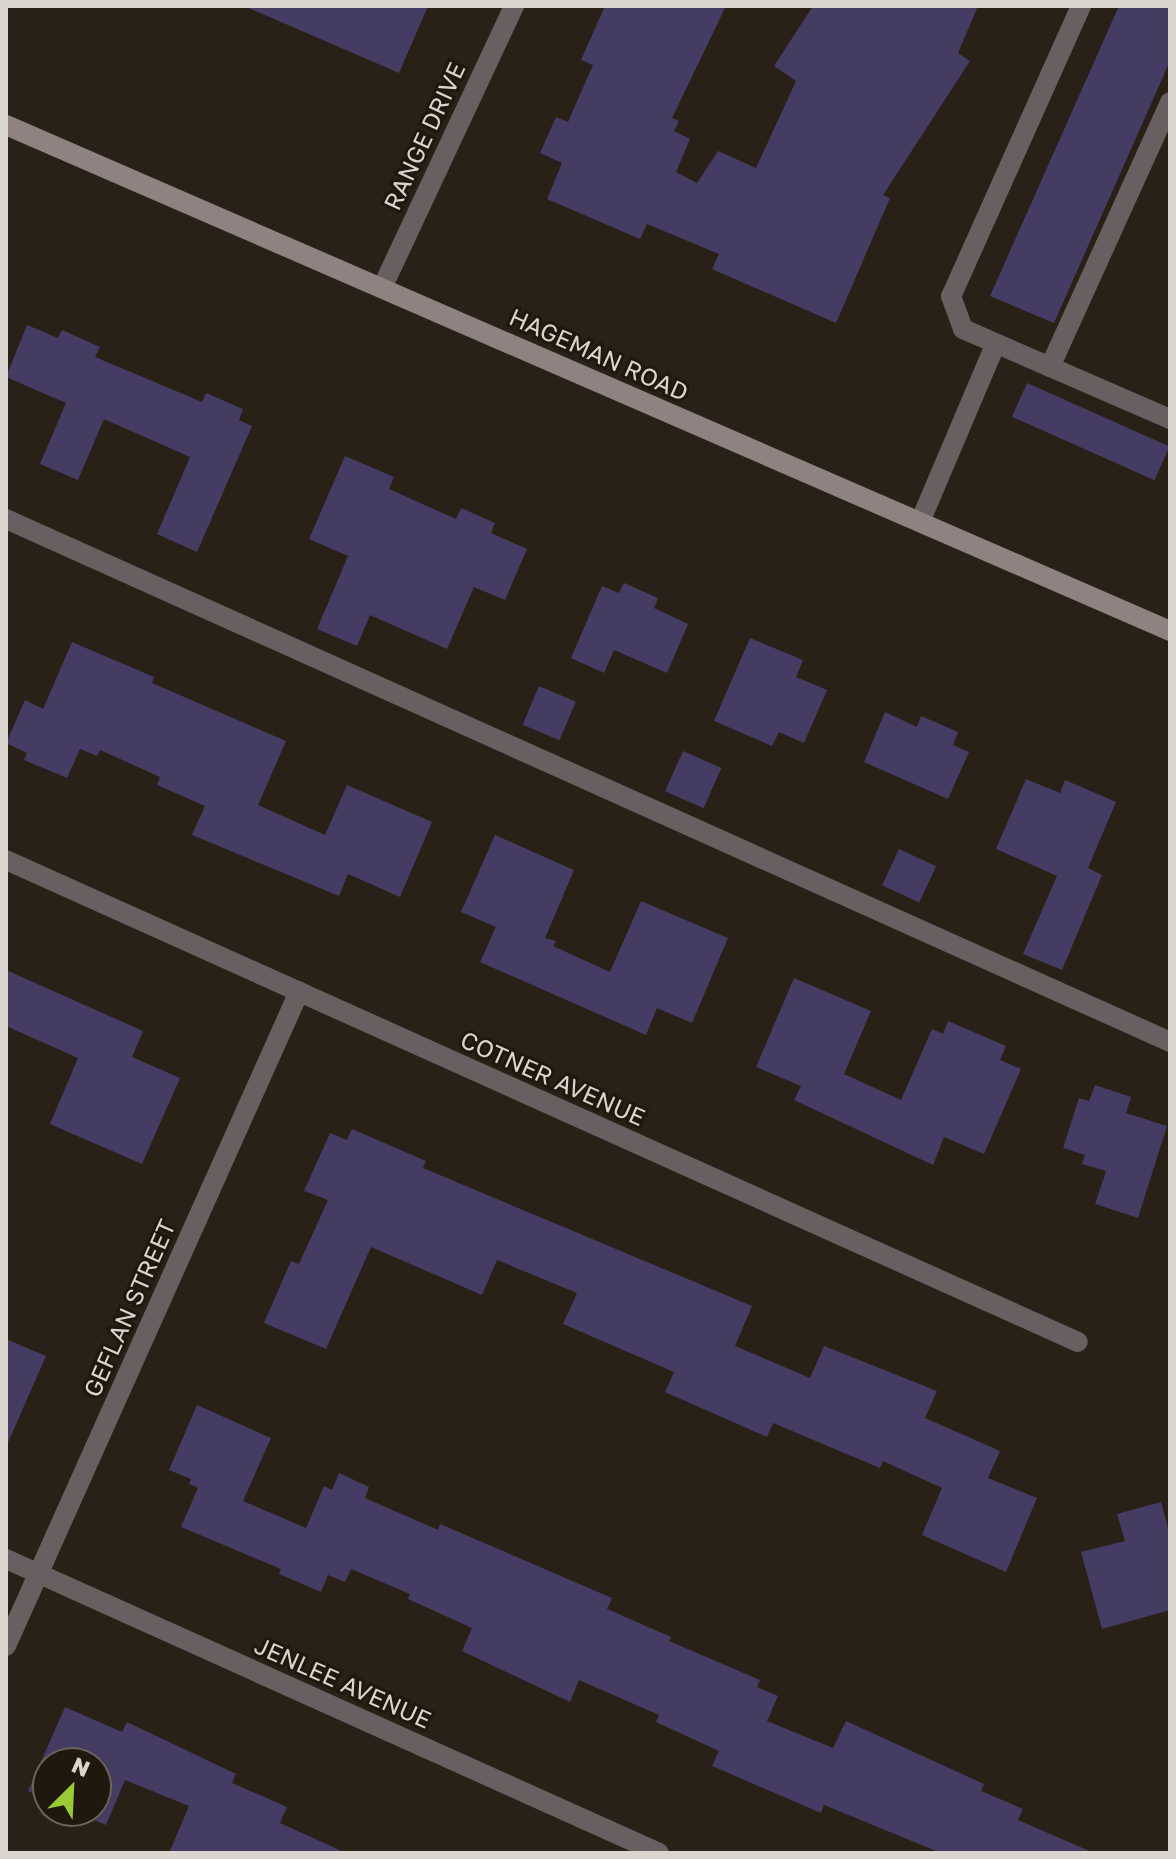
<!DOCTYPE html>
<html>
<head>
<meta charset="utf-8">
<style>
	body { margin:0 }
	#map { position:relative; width:1176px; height:1859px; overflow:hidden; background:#292117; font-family:"Golos Text",sans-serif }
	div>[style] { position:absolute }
	.building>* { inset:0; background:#443c63; transform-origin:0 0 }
	.lane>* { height:20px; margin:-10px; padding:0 10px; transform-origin:10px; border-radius:10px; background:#686060 }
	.street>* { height:20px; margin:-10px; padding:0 10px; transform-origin:10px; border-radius:10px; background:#686060 }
	.secondary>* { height:20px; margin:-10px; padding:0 10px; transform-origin:10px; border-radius:10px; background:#8f8382 }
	span { translate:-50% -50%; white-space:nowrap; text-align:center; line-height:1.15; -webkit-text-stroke:6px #1f180e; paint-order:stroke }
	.street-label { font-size:24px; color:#dad5ce }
	.frame { position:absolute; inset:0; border:8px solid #dad5ce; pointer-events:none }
	.north { position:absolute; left:32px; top:1747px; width:80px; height:80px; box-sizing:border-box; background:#1f180e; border:2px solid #6a645b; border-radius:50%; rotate:24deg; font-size:22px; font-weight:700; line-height:32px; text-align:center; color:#dad5ce }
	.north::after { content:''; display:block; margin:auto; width:28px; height:36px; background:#9acb35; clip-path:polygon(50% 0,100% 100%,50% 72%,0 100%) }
</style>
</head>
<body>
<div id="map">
	<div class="building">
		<div style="clip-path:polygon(244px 6px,428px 6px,399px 73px)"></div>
		<div style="clip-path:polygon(605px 6px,726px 6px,672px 118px,679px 121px,674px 131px,690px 139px,676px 172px,697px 183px,718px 151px,756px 168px,796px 81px,774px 66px,813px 6px,978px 6px,958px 53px,970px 61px,883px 195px,890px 198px,836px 323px,712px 269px,719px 254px,647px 224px,640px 239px,547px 199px,562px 163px,540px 153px,556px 117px,568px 122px,593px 65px,581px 60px)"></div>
		<div style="clip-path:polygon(1119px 6px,1170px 6px,1170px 61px,1054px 323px,990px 296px)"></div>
		<div style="clip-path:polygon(27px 325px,58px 338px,62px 330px,100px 347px,95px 357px,202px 402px,206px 393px,243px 409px,239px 420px,252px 426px,197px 552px,157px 534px,190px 457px,104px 419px,78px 480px,40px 464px,66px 403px,6px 377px)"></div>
		<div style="left:1027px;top:383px;width:156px;height:37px;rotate:24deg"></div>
		<div style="clip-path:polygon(345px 456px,394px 477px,389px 489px,456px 519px,461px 508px,495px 523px,491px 533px,527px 549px,505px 600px,474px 587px,447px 649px,370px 615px,357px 646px,317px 629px,348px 556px,309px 539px)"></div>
		<div style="clip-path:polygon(624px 583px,658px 598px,654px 608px,688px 624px,667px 673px,614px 650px,604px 673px,571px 658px,602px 586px,619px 593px)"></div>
		<div style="clip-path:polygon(750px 638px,803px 660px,796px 677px,827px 690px,804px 743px,779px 732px,772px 746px,714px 721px)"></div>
		<div style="clip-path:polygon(72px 642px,154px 677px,152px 683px,286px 741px,258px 805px,325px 835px,347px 785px,432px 822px,400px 897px,348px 874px,339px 896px,192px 835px,205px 806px,157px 785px,160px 777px,100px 750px,97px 756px,80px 749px,67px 778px,24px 760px,27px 753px,6px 743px,25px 700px,43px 709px)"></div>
		<div style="left:539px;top:686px;width:40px;height:42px;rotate:23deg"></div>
		<div style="clip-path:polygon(885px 712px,917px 727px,921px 716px,958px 732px,953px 745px,969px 752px,948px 799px,864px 762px)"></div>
		<div style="left:683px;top:751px;width:42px;height:44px;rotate:24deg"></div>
		<div style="clip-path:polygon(1026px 779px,1060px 793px,1065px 780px,1116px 802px,1088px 868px,1102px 875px,1062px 970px,1023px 954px,1057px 876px,996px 849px)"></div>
		<div style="clip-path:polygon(495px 835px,574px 870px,545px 938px,556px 941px,553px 946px,610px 972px,641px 901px,728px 938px,692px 1023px,657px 1008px,646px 1035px,480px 962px,496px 927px,461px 912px)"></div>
		<div style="left:899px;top:849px;width:41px;height:40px;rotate:25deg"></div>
		<div style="clip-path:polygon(6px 970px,143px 1031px,132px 1057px,180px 1078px,142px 1164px,50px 1124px,78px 1058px,6px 1026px)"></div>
		<div style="clip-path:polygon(794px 978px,871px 1011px,844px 1074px,901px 1100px,932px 1029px,943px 1034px,948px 1021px,1006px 1046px,1000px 1060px,1021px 1069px,984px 1154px,944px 1137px,933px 1165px,794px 1100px,801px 1086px,756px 1067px)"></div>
		<div style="clip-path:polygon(1095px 1085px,1131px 1097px,1126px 1113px,1167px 1126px,1138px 1218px,1095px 1204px,1106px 1171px,1082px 1164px,1085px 1155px,1063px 1148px,1079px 1098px,1089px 1101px)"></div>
		<div style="clip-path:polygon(352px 1129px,426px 1161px,423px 1168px,752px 1306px,735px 1346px,810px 1378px,824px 1346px,937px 1391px,925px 1418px,1000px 1451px,988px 1478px,1037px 1498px,1006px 1572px,922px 1535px,942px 1488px,883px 1461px,880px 1468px,773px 1423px,767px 1437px,665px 1392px,674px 1372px,563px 1324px,577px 1293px,497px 1260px,482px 1295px,371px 1247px,326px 1349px,264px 1323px,291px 1261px,299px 1264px,328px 1200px,304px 1191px,330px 1133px,347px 1140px)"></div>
		<div style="clip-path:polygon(6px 1339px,46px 1356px,6px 1447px)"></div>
		<div style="clip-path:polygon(197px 1405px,271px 1438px,243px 1501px,306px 1528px,324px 1486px,332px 1490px,339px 1473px,369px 1487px,365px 1498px,438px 1530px,440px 1524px,612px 1598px,607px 1609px,671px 1637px,669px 1641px,760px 1680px,757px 1687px,778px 1696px,767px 1721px,833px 1748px,846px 1721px,984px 1784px,981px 1791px,1023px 1809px,1018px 1820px,1094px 1853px,941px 1853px,824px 1805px,821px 1813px,712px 1766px,719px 1751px,656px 1722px,659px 1715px,579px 1680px,570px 1702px,462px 1651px,472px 1628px,408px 1599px,410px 1594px,351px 1569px,345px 1582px,328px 1575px,321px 1592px,279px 1574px,281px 1569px,181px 1527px,198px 1488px,189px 1484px,191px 1479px,169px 1470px)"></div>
		<div style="clip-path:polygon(1161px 1502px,1170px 1535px,1170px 1610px,1102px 1629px,1081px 1552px,1125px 1541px,1117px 1514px)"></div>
		<div style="clip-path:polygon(65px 1707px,122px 1732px,127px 1722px,236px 1774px,232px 1783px,287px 1807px,280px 1823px,346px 1853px,169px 1853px,189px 1806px,125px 1780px,106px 1825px,73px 1811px,96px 1811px,96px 1763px,48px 1763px,48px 1800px,28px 1791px)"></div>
	</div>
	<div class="lane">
		<div style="left:1050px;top:367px;width:291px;rotate:-65.6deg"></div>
		<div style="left:6px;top:519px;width:1276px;rotate:24.19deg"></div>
	</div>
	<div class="street">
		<div style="left:1081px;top:6px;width:318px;rotate:114.1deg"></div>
		<div style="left:951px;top:296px;width:35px;rotate:70deg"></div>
		<div style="left:963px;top:329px;width:226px;rotate:23.5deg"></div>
		<div style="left:382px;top:288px;width:311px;rotate:-64.9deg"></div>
		<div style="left:920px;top:522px;width:194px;rotate:-67deg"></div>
		<div style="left:6px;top:860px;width:1175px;rotate:24.21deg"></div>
		<div style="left:6px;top:1559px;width:716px;rotate:24.24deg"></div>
		<div style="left:6px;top:1646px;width:717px;rotate:-65.87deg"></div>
	</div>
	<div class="secondary">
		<div style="left:6px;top:125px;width:1269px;rotate:23.49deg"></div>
	</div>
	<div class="street-label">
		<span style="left:424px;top:136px;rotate:-65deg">RANGE DRIVE</span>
		<span style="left:599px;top:354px;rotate:24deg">HAGEMAN ROAD</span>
		<span style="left:553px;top:1078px;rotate:24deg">COTNER AVENUE</span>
		<span style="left:129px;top:1308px;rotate:-66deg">GEFLAN STREET</span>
		<span style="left:343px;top:1682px;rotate:24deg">JENLEE AVENUE</span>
	</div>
	<div class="frame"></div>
	<div class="north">N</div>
</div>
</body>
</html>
